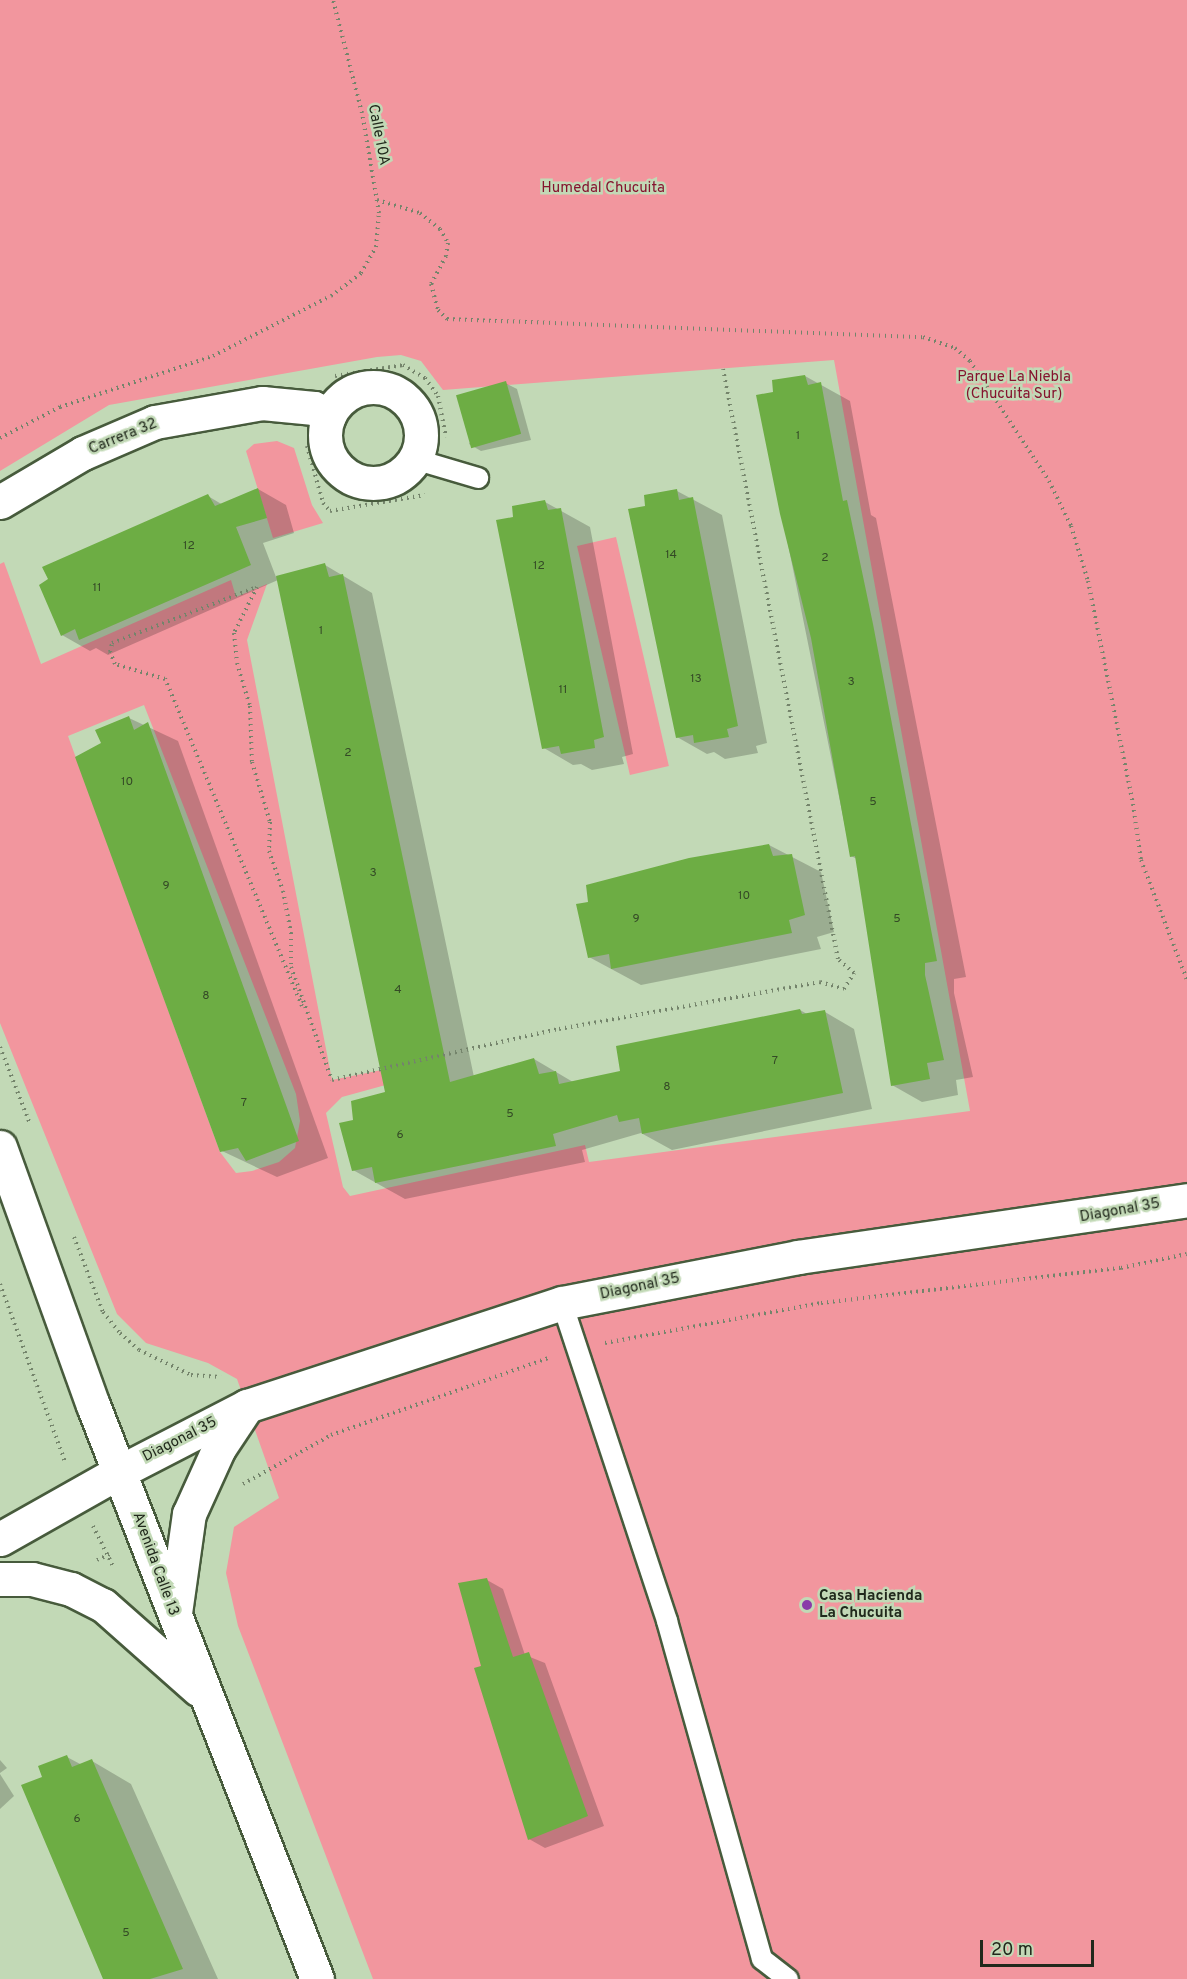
<!DOCTYPE html>
<html>
<head>
<meta charset="utf-8">
<style>
	body { margin:0 }
	#map { position:relative; width:1187px; height:1979px; overflow:hidden; background:#c2d9b6; font-family:Overpass,sans-serif }
	div>[style] { position:absolute }
	.green>* { inset:0; background:#f2969e; transform-origin:0 0 }
	.shadow>* { inset:0; background:#0003 }
	.building>* { inset:0; background:#6dad44; transform-origin:0 0 }
	.path>* { height:4px; margin-top:-2px; transform-origin:0; background:repeating-linear-gradient(90deg,#74846b 0 1.5px,transparent 0 6px) }
	.roads { filter:drop-shadow(2px 0 #475b3c) drop-shadow(-2px 0 #475b3c) drop-shadow(0 2px #475b3c) drop-shadow(0 -2px #475b3c) }
	.service>* { height:20px; margin:-10px; padding:0 10px; transform-origin:10px; border-radius:10px; background:#fff }
	.minor>* { height:33px; margin:-16.5px; padding:0 16.5px; transform-origin:16.5px; border-radius:16.5px; background:#fff }
	.minor>.ring { margin:-16.5px; padding:0; box-sizing:content-box; background:none; border:33px solid #fff; border-radius:50% }
	.secondary>* { height:33px; margin:-16.5px; padding:0 16.5px; transform-origin:16.5px; border-radius:16.5px; background:#fff }
	.dots>* { width:16px; height:16px; translate:-50% -50%; box-sizing:border-box; border:3px solid #c2d9b6; border-radius:50% }
	span { translate:-50% -50%; white-space:nowrap; text-align:center; line-height:1.15; -webkit-text-stroke:5px #c2d9b6; paint-order:stroke }
	.number-label { font-size:12px; color:#344a26 }
	.number-label span { -webkit-text-stroke-width:0 }
	.street-label { font-size:15px; color:#21291c }
	.park-label { font-size:15px; color:#85132e }
	.poi-label { font-size:15px; color:#21291c; font-weight:700 }
	.left { translate:0 -50%; text-align:left }
	.scale { position:absolute; left:980px; top:1940px; width:114px; height:27px; box-sizing:border-box; border:3px solid #21291c; border-top:0; padding-left:8px; font-size:18px; line-height:21px; white-space:nowrap; color:#21291c; -webkit-text-stroke:4px #c2d9b6; paint-order:stroke }
</style>
</head>
<body>
<div id="map">
	<div class="green">
		<div style="clip-path:polygon(evenodd,0 0,1187px 0,1187px 1979px,373px 1979px,238px 1626px,226px 1573px,234px 1527px,279px 1498px,237px 1379px,208px 1363px,146px 1343px,117px 1314px,0 1023px,0 564px,4px 562px,41px 664px,231px 580px,236px 597px,267px 584px,247px 640px,332px 1080px,446px 1057px,422px 1075px,342px 1097px,326px 1113px,343px 1187px,350px 1196px,585px 1145px,589px 1162px,970px 1111px,834px 360px,443px 390px,421px 361px,401px 355px,377px 357px,109px 405px,0 471px,0 0,144px 705px,296px 1094px,300px 1121px,295px 1148px,279px 1162px,252px 1171px,236px 1173px,220px 1152px,68px 736px,144px 705px)"></div>
		<div style="clip-path:polygon(277px 441px,294px 448px,312px 505px,323px 523px,273px 538px,246px 451px,254px 444px)"></div>
		<div style="left:616px;top:537px;width:235px;height:40px;rotate:77deg"></div>
	</div>
	<div class="shadow">
		<div style="clip-path:polygon(805px 376px,850px 401px,871px 515px,876px 518px,966px 977px,954px 979px,954px 993px,973px 1077px,956px 1080px,958px 1095px,922px 1102px,892px 1085px,857px 859px,851px 856px,758px 396px,775px 393px)"></div>
		<div style="clip-path:polygon(505px 383px,517px 389px,531px 440px,481px 451px,469px 444px)"></div>
		<div style="clip-path:polygon(258px 489px,286px 505px,294px 533px,263px 543px,276px 577px,325px 565px,372px 593px,474px 1077px,534px 1059px,573px 1082px,622px 1072px,800px 1010px,807px 1014px,825px 1012px,854px 1029px,872px 1109px,672px 1150px,641px 1133px,582px 1150px,585px 1162px,405px 1199px,353px 1170px,355px 1121px,387px 1093px,278px 580px,108px 655px,96px 648px,90px 651px,62px 635px,208px 496px,223px 505px)"></div>
		<div style="clip-path:polygon(677px 491px,722px 515px,767px 743px,756px 746px,758px 753px,725px 759px,714px 752px,707px 754px,677px 737px,646px 508px)"></div>
		<div style="clip-path:polygon(545px 502px,590px 527px,633px 754px,622px 757px,624px 764px,592px 770px,581px 764px,573px 765px,544px 748px,515px 518px)"></div>
		<div style="clip-path:polygon(129px 718px,178px 741px,328px 1158px,277px 1177px,222px 1151px,103px 744px)"></div>
		<div style="clip-path:polygon(769px 845px,821px 872px,834px 932px,817px 937px,821px 949px,641px 985px,589px 957px)"></div>
		<div style="clip-path:polygon(487px 1580px,503px 1589px,525px 1655px,545px 1663px,604px 1826px,545px 1848px,529px 1839px,483px 1667px)"></div>
		<div style="clip-path:polygon(67px 1757px,82px 1765px,92px 1761px,131px 1784px,218px 1979px,104px 1979px,44px 1778px)"></div>
		<div style="clip-path:polygon(0 1760px,7px 1768px,0 1773px)"></div>
		<div style="clip-path:polygon(0 1774px,14px 1796px,0 1809px)"></div>
	</div>
	<div class="building">
		<div style="clip-path:polygon(805px 375px,808px 385px,821px 382px,843px 501px,847px 500px,873px 624px,937px 961px,925px 963px,925px 975px,944px 1060px,927px 1063px,930px 1079px,891px 1086px,855px 856px,850px 857px,811px 638px,780px 514px,756px 395px,773px 392px,772px 380px)"></div>
		<div style="left:506px;top:381px;width:55px;height:52px;rotate:74deg"></div>
		<div style="clip-path:polygon(258px 488px,267px 518px,236px 527px,251px 565px,79px 640px,75px 629px,61px 636px,39px 585px,48px 579px,42px 567px,208px 494px,215px 506px)"></div>
		<div style="clip-path:polygon(677px 489px,679px 500px,693px 497px,738px 726px,727px 729px,729px 737px,694px 743px,693px 735px,676px 738px,628px 509px,645px 506px,644px 495px)"></div>
		<div style="clip-path:polygon(545px 500px,548px 510px,561px 508px,604px 737px,594px 740px,595px 748px,561px 754px,559px 746px,542px 749px,496px 520px,513px 517px,512px 506px)"></div>
		<div style="clip-path:polygon(325px 563px,329px 577px,343px 574px,450px 1082px,534px 1058px,539px 1074px,556px 1071px,559px 1084px,620px 1071px,616px 1046px,800px 1009px,802px 1014px,825px 1010px,843px 1093px,642px 1134px,639px 1118px,619px 1122px,617px 1115px,553px 1134px,556px 1146px,375px 1183px,372px 1167px,352px 1171px,339px 1123px,353px 1120px,351px 1101px,385px 1092px,276px 576px)"></div>
		<div style="clip-path:polygon(129px 716px,134px 730px,148px 722px,299px 1141px,246px 1161px,238px 1148px,220px 1152px,75px 757px,101px 743px,95px 730px)"></div>
		<div style="clip-path:polygon(769px 844px,773px 856px,792px 854px,805px 915px,789px 920px,792px 933px,611px 969px,609px 954px,588px 958px,576px 904px,588px 902px,586px 885px,689px 858px)"></div>
		<div style="clip-path:polygon(487px 1578px,513px 1657px,529px 1652px,588px 1816px,528px 1840px,474px 1668px,481px 1666px,458px 1583px)"></div>
		<div style="clip-path:polygon(67px 1755px,72px 1767px,92px 1759px,183px 1969px,150px 1979px,103px 1979px,21px 1785px,42px 1777px,38px 1766px)"></div>
	</div>
	<div class="path">
		<div style="left:377px;top:200px;width:45px;rotate:16.8deg"></div>
		<div style="left:420px;top:213px;width:26px;rotate:39deg"></div>
		<div style="left:440px;top:229px;width:16px;rotate:60deg"></div>
		<div style="left:448px;top:243px;width:13px;rotate:99deg"></div>
		<div style="left:446px;top:256px;width:32px;rotate:118deg"></div>
		<div style="left:431px;top:284px;width:27px;rotate:75deg"></div>
		<div style="left:438px;top:310px;width:13px;rotate:45deg"></div>
		<div style="left:447px;top:319px;width:476px;rotate:2.2deg"></div>
		<div style="left:923px;top:337px;width:34px;rotate:19deg"></div>
		<div style="left:955px;top:348px;width:20px;rotate:41deg"></div>
		<div style="left:970px;top:361px;width:144px;rotate:56.6deg"></div>
		<div style="left:1049px;top:481px;width:50px;rotate:63.9deg"></div>
		<div style="left:1071px;top:526px;width:58px;rotate:72.8deg"></div>
		<div style="left:1088px;top:581px;width:227px;rotate:78.6deg"></div>
		<div style="left:1133px;top:804px;width:57px;rotate:81.9deg"></div>
		<div style="left:1141px;top:860px;width:129px;rotate:69deg"></div>
		<div style="left:335px;top:376px;width:69px;rotate:-9.2deg"></div>
		<div style="left:403px;top:365px;width:26px;rotate:31deg"></div>
		<div style="left:425px;top:378px;width:22px;rotate:54deg"></div>
		<div style="left:438px;top:396px;width:42px;rotate:79deg"></div>
		<div style="left:0;top:438px;width:68px;rotate:-27.3deg"></div>
		<div style="left:60px;top:407px;width:161px;rotate:-18.4deg"></div>
		<div style="left:213px;top:356px;width:132px;rotate:-27deg"></div>
		<div style="left:331px;top:296px;width:38px;rotate:-37deg"></div>
		<div style="left:361px;top:273px;width:30px;rotate:-60deg"></div>
		<div style="left:376px;top:247px;width:34px;rotate:-85deg"></div>
		<div style="left:379px;top:213px;width:101px;rotate:-99.6deg"></div>
		<div style="left:362px;top:113px;width:117px;rotate:-104.4deg"></div>
		<div style="left:307px;top:446px;width:59px;rotate:74.3deg"></div>
		<div style="left:323px;top:503px;width:11px;rotate:49deg"></div>
		<div style="left:330px;top:511px;width:96px;rotate:-9.6deg"></div>
		<div style="left:302px;top:1006px;width:355px;rotate:-112.7deg"></div>
		<div style="left:165px;top:679px;width:52px;rotate:-163.3deg"></div>
		<div style="left:115px;top:664px;width:13px;rotate:-113deg"></div>
		<div style="left:110px;top:652px;width:9px;rotate:-77deg"></div>
		<div style="left:112px;top:643px;width:155px;rotate:-21.1deg"></div>
		<div style="left:257px;top:587px;width:51px;rotate:116.6deg"></div>
		<div style="left:234px;top:633px;width:30px;rotate:84deg"></div>
		<div style="left:237px;top:663px;width:45px;rotate:73.2deg"></div>
		<div style="left:250px;top:706px;width:56px;rotate:88deg"></div>
		<div style="left:252px;top:762px;width:63px;rotate:73.3deg"></div>
		<div style="left:270px;top:822px;width:29px;rotate:92deg"></div>
		<div style="left:269px;top:851px;width:42px;rotate:70.7deg"></div>
		<div style="left:283px;top:891px;width:43px;rotate:79.2deg"></div>
		<div style="left:291px;top:933px;width:34px;rotate:90deg"></div>
		<div style="left:291px;top:967px;width:120px;rotate:70.1deg"></div>
		<div style="left:332px;top:1080px;width:233px;rotate:-12.7deg"></div>
		<div style="left:559px;top:1029px;width:265px;rotate:-10.2deg"></div>
		<div style="left:820px;top:982px;width:25px;rotate:16deg"></div>
		<div style="left:844px;top:989px;width:19px;rotate:-58deg"></div>
		<div style="left:854px;top:973px;width:21px;rotate:-139deg"></div>
		<div style="left:838px;top:959px;width:601px;rotate:-101.03deg"></div>
		<div style="left:0;top:1047px;width:83px;rotate:68.7deg"></div>
		<div style="left:74px;top:1237px;width:80px;rotate:68.9deg"></div>
		<div style="left:103px;top:1312px;width:27px;rotate:51deg"></div>
		<div style="left:120px;top:1333px;width:25px;rotate:42deg"></div>
		<div style="left:139px;top:1350px;width:58px;rotate:25.7deg"></div>
		<div style="left:191px;top:1375px;width:30px;rotate:4deg"></div>
		<div style="left:0;top:1284px;width:189px;rotate:69.9deg"></div>
		<div style="left:605px;top:1343px;width:220px;rotate:-10.5deg"></div>
		<div style="left:821px;top:1303px;width:302px;rotate:-6.7deg"></div>
		<div style="left:1121px;top:1268px;width:67px;rotate:-12deg"></div>
		<div style="left:243px;top:1484px;width:101px;rotate:-29.1deg"></div>
		<div style="left:331px;top:1435px;width:231px;rotate:-19.5deg"></div>
		<div style="left:93px;top:1526px;width:47px;rotate:63.4deg"></div>
		<div style="left:97px;top:1560px;width:17px;rotate:-25deg"></div>
	</div>
	<div class="roads">
		<div class="service">
			<div style="left:414px;top:459px;width:67px;rotate:16.5deg"></div>
			<div style="left:562px;top:1303px;width:335px;rotate:71.7deg"></div>
			<div style="left:667px;top:1621px;width:351px;rotate:74.3deg"></div>
			<div style="left:762px;top:1959px;width:33px;rotate:38deg"></div>
		</div>
		<div class="minor">
			<div class="ring" style="left:325px;top:387px;width:63px;height:63px"></div>
			<div style="left:0;top:502px;width:96px;rotate:-30.6deg"></div>
			<div style="left:83px;top:453px;width:78px;rotate:-23.3deg"></div>
			<div style="left:155px;top:422px;width:109px;rotate:-10.1deg"></div>
			<div style="left:262px;top:403px;width:52px;rotate:5.5deg"></div>
			<div style="left:314px;top:408px;width:17px;rotate:28deg"></div>
			<div style="left:119px;top:1472px;width:144px;rotate:-27.3deg"></div>
			<div style="left:247px;top:1406px;width:331px;rotate:-18.1deg"></div>
			<div style="left:562px;top:1303px;width:240px;rotate:-11deg"></div>
			<div style="left:798px;top:1257px;width:393px;rotate:-8.3deg"></div>
		</div>
		<div class="secondary">
			<div style="left:0;top:1147px;width:274px;rotate:70.2deg"></div>
			<div style="left:93px;top:1405px;width:616px;rotate:68.68deg"></div>
			<div style="left:0;top:1539px;width:137px;rotate:-29.4deg"></div>
			<div style="left:0;top:1579px;width:32px"></div>
			<div style="left:32px;top:1579px;width:40px;rotate:14.4deg"></div>
			<div style="left:71px;top:1589px;width:36px;rotate:27deg"></div>
			<div style="left:103px;top:1605px;width:127px;rotate:41.5deg"></div>
			<div style="left:175px;top:1613px;width:100px;rotate:-82deg"></div>
			<div style="left:189px;top:1514px;width:72px;rotate:-65.6deg"></div>
			<div style="left:219px;top:1448px;width:50px;rotate:-56.3deg"></div>
		</div>
	</div>
	<div class="dots">
		<div style="left:807px;top:1605px;background:#8a3aa9"></div>
	</div>
	<div class="number-label">
		<span style="left:798px;top:437px">1</span>
		<span style="left:189px;top:547px">12</span>
		<span style="left:671px;top:556px">14</span>
		<span style="left:825px;top:559px">2</span>
		<span style="left:539px;top:567px">12</span>
		<span style="left:97px;top:589px">11</span>
		<span style="left:321px;top:632px">1</span>
		<span style="left:696px;top:680px">13</span>
		<span style="left:851px;top:683px">3</span>
		<span style="left:563px;top:691px">11</span>
		<span style="left:348px;top:754px">2</span>
		<span style="left:127px;top:783px">10</span>
		<span style="left:873px;top:803px">5</span>
		<span style="left:373px;top:874px">3</span>
		<span style="left:166px;top:887px">9</span>
		<span style="left:744px;top:897px">10</span>
		<span style="left:636px;top:920px">9</span>
		<span style="left:897px;top:920px">5</span>
		<span style="left:398px;top:991px">4</span>
		<span style="left:206px;top:997px">8</span>
		<span style="left:775px;top:1062px">7</span>
		<span style="left:667px;top:1088px">8</span>
		<span style="left:244px;top:1104px">7</span>
		<span style="left:510px;top:1115px">5</span>
		<span style="left:400px;top:1136px">6</span>
		<span style="left:77px;top:1820px">6</span>
		<span style="left:126px;top:1934px">5</span>
	</div>
	<div class="street-label">
		<span style="left:378px;top:135px;rotate:79deg">Calle 10A</span>
		<span style="left:123px;top:437px;rotate:-22deg">Carrera 32</span>
		<span style="left:1120px;top:1211px;rotate:-10deg">Diagonal 35</span>
		<span style="left:640px;top:1287px;rotate:-12deg">Diagonal 35</span>
		<span style="left:180px;top:1440px;rotate:-27deg">Diagonal 35</span>
		<span style="left:155px;top:1564px;rotate:70deg">Avenida Calle 13</span>
	</div>
	<div class="park-label">
		<span style="left:603px;top:189px">Humedal Chucuita</span>
		<span style="left:1014px;top:386px">Parque La Niebla<br>(Chucuita Sur)</span>
	</div>
	<div class="poi-label">
		<span class="left" style="left:819px;top:1605px">Casa Hacienda<br>La Chucuita</span>
	</div>
	<div class="scale">20 m</div>
</div>
</body>
</html>
